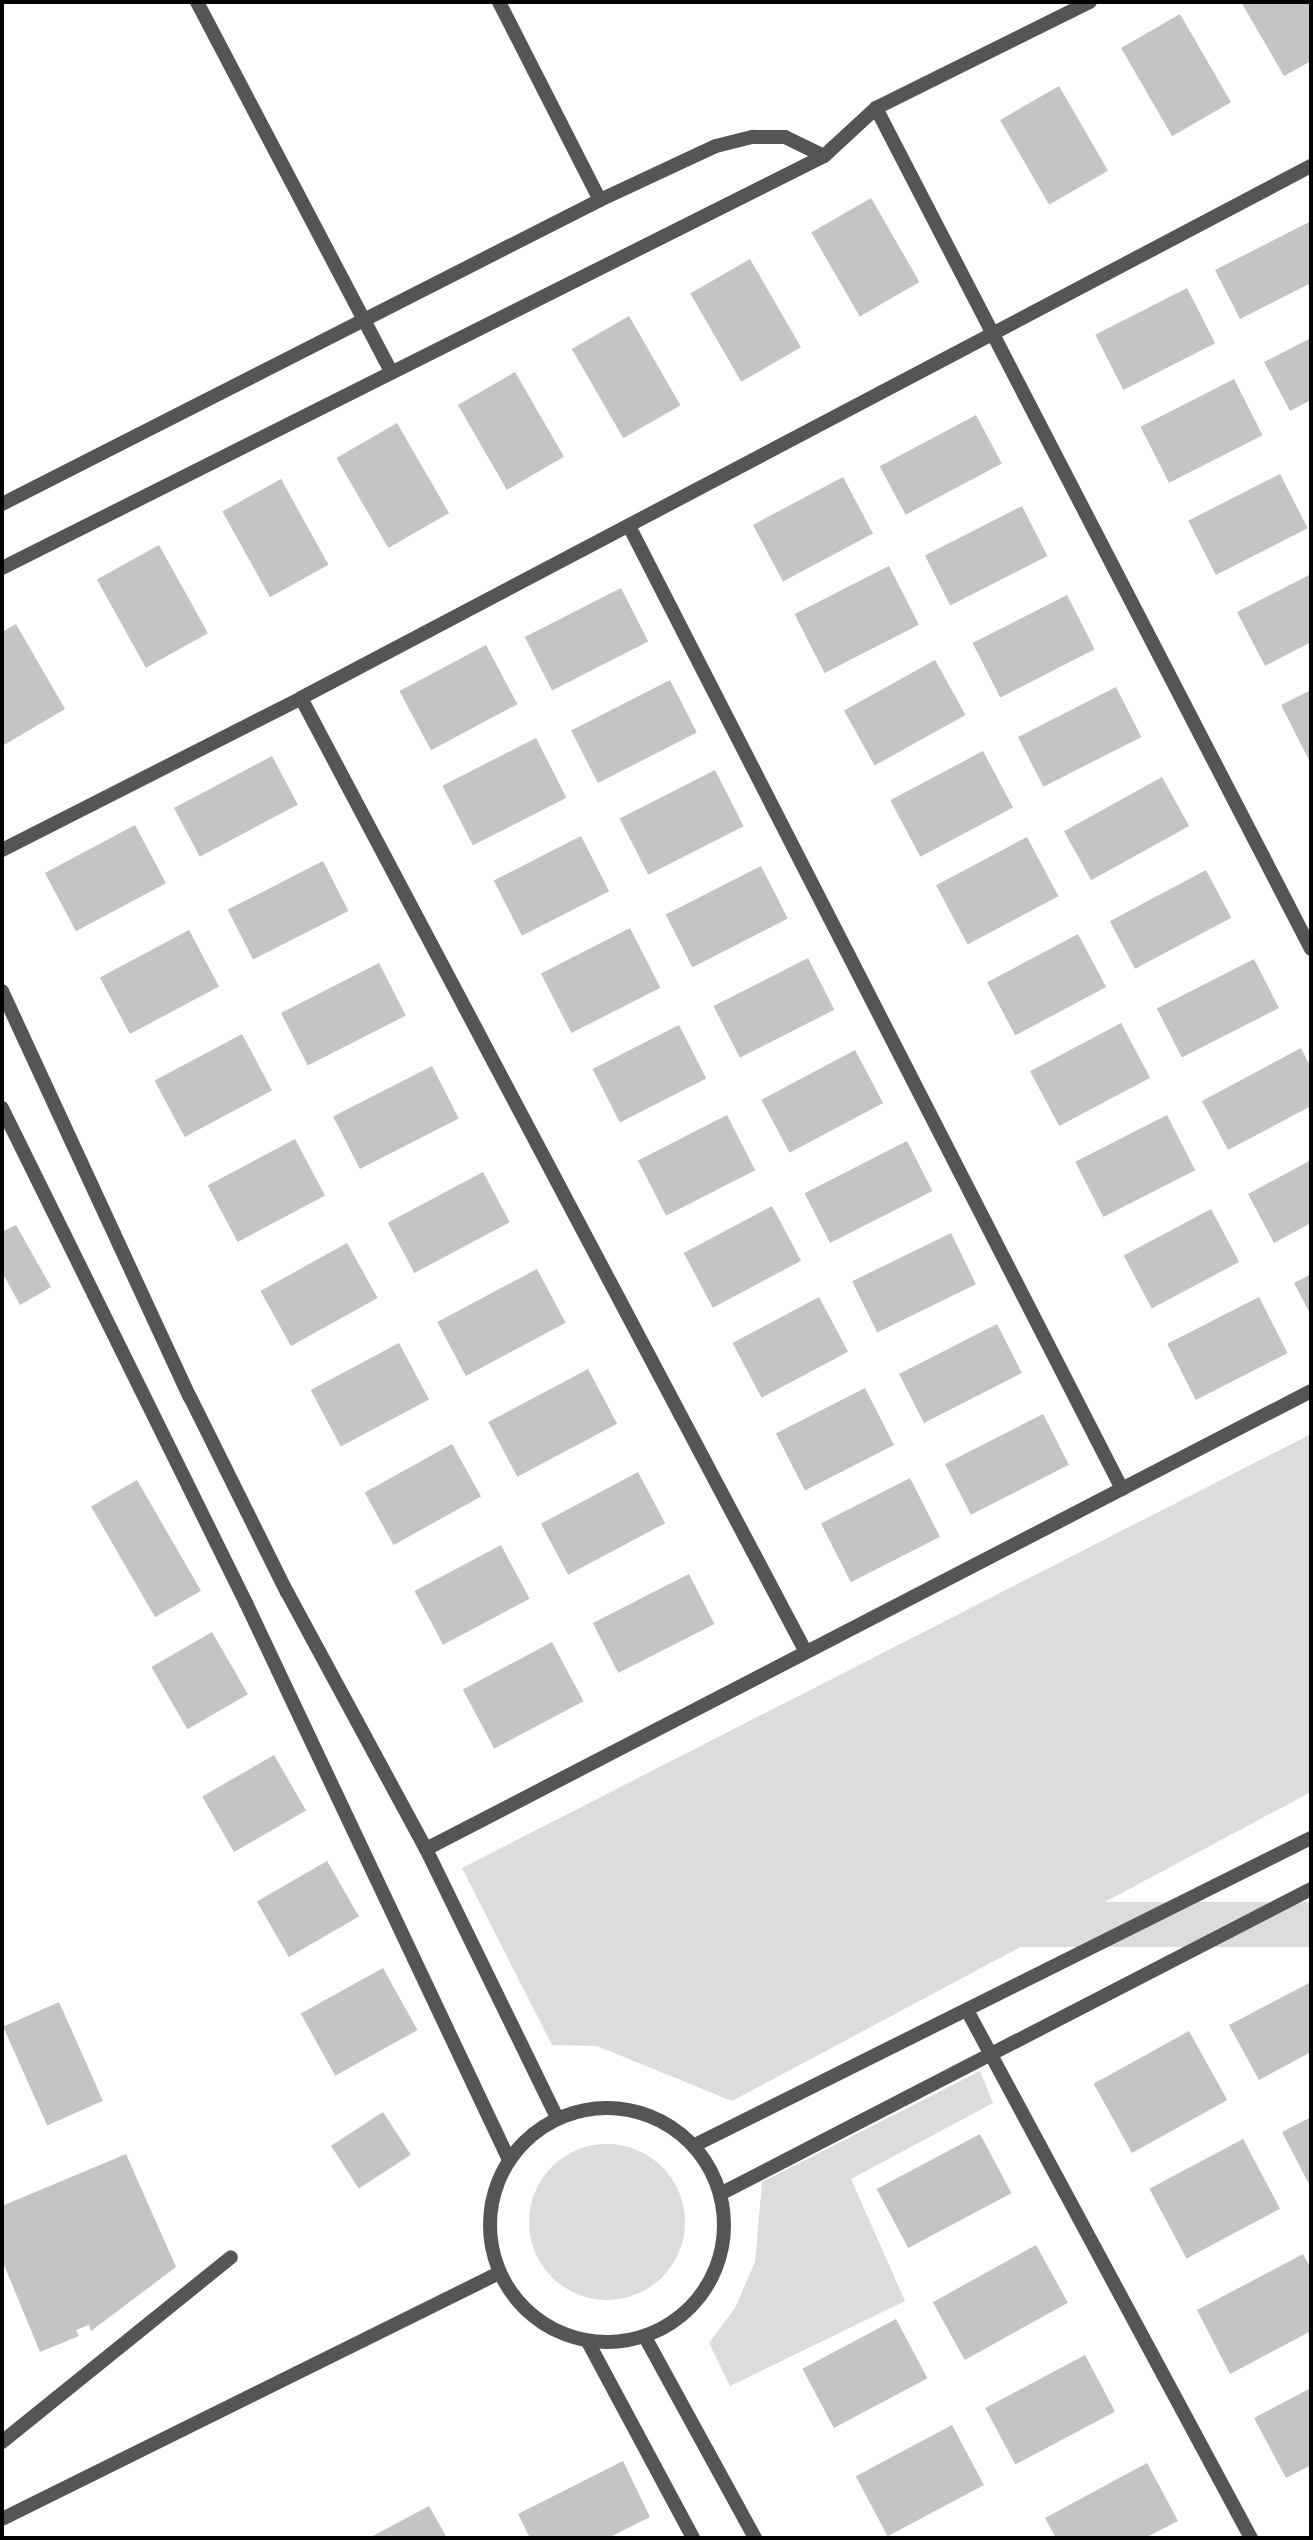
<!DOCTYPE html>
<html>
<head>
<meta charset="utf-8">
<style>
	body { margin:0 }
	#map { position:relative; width:1313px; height:2540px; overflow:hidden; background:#fff; font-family:"DejaVu Sans",sans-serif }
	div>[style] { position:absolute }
	.green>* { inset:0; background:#dcdcdc; transform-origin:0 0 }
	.round { border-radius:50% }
	.building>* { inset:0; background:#c4c4c4; transform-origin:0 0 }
	.lane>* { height:14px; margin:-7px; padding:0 7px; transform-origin:7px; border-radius:7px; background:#555 }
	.street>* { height:14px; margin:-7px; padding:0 7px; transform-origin:7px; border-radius:7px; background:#555 }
	.street>.ring { margin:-7px; padding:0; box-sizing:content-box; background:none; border:14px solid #555; border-radius:50% }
	span { translate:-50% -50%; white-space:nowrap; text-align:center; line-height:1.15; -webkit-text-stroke:7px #fff; paint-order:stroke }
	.frame { position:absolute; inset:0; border:4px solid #000; pointer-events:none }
</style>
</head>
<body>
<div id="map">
	<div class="green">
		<div style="clip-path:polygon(1311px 1434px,1311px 1792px,732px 2101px,597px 2046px,552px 2045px,462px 1868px)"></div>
		<div style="left:1311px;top:1902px;width:45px;height:313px;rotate:90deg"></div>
		<div style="clip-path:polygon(980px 2071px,993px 2103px,851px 2179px,905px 2301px,730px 2386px,709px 2343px,735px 2308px,755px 2262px,762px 2182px)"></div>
		<div class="round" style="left:529px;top:2144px;width:156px;height:156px"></div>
	</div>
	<div class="building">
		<div style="clip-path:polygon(1241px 2px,1311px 2px,1311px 61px,1284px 76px)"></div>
		<div style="left:1180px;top:14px;width:102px;height:68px;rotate:60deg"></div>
		<div style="left:1059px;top:86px;width:98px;height:68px;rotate:60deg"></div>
		<div style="left:871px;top:198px;width:97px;height:69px;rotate:60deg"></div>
		<div style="clip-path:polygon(1311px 221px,1311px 283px,1240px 319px,1215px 270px)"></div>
		<div style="left:750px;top:259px;width:102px;height:69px;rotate:60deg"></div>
		<div style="left:1187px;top:288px;width:62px;height:103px;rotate:63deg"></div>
		<div style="left:629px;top:316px;width:103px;height:66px;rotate:60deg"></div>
		<div style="clip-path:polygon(1311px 338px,1311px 400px,1290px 411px,1264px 362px)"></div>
		<div style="left:515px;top:372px;width:98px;height:66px;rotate:60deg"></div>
		<div style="left:1234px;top:379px;width:63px;height:105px;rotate:63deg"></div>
		<div style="left:976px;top:415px;width:55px;height:109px;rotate:62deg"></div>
		<div style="left:397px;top:423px;width:104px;height:70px;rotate:60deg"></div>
		<div style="left:1280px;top:474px;width:61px;height:103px;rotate:63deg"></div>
		<div style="left:843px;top:477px;width:64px;height:102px;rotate:62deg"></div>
		<div style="left:281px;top:479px;width:98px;height:67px;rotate:61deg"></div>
		<div style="left:1022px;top:506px;width:56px;height:109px;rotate:63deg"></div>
		<div style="left:159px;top:545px;width:101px;height:71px;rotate:61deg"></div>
		<div style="left:889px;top:566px;width:66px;height:106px;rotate:63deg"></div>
		<div style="clip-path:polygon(1311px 574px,1311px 642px,1265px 666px,1237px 612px)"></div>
		<div style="left:621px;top:588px;width:60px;height:108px;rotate:63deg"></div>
		<div style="left:1067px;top:595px;width:61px;height:106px;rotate:63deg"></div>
		<div style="clip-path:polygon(16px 624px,65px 709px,4px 745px,2px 632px)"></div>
		<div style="left:486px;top:645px;width:67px;height:98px;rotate:62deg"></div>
		<div style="left:935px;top:660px;width:63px;height:104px;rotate:61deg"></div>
		<div style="left:670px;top:680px;width:59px;height:111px;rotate:63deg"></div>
		<div style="left:1116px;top:687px;width:56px;height:110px;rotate:63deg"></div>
		<div style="clip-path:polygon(1311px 690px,1311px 759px,1309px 760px,1281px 705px)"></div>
		<div style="left:536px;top:738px;width:67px;height:105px;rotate:63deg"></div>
		<div style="left:983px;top:751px;width:64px;height:105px;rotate:62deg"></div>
		<div style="left:272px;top:756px;width:55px;height:111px;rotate:62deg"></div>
		<div style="left:715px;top:770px;width:63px;height:107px;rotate:63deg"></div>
		<div style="left:1162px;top:777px;width:56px;height:112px;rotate:61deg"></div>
		<div style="left:135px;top:825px;width:66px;height:102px;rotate:62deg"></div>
		<div style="left:581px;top:836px;width:62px;height:98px;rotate:63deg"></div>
		<div style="left:1027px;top:837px;width:67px;height:103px;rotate:62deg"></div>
		<div style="left:323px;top:861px;width:56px;height:107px;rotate:63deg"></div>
		<div style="left:761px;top:866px;width:59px;height:107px;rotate:63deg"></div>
		<div style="left:1206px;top:870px;width:54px;height:109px;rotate:62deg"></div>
		<div style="left:630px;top:928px;width:67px;height:100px;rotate:63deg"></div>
		<div style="left:189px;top:930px;width:64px;height:101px;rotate:62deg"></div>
		<div style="left:1078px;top:934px;width:60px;height:103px;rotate:62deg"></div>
		<div style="left:808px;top:958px;width:58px;height:106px;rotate:63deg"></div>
		<div style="left:1254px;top:959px;width:55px;height:109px;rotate:63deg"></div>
		<div style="left:379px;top:963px;width:59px;height:110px;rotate:63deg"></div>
		<div style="left:1121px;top:1023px;width:62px;height:103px;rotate:62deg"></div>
		<div style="left:679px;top:1025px;width:60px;height:97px;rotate:63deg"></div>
		<div style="left:242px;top:1034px;width:64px;height:99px;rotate:62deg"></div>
		<div style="clip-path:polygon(1301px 1048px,1311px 1068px,1311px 1106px,1228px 1150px,1202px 1101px)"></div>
		<div style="left:855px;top:1050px;width:60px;height:106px;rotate:62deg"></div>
		<div style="left:432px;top:1066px;width:59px;height:111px;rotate:63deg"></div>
		<div style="left:727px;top:1115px;width:62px;height:100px;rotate:63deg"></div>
		<div style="left:1167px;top:1115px;width:62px;height:103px;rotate:63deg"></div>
		<div style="left:295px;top:1139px;width:64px;height:99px;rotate:62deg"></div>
		<div style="left:907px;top:1141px;width:56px;height:115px;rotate:63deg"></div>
		<div style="clip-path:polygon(1311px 1160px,1311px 1223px,1274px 1243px,1248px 1194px)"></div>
		<div style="left:483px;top:1172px;width:57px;height:108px;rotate:62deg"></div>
		<div style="left:772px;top:1206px;width:62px;height:100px;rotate:62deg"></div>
		<div style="left:1211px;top:1209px;width:60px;height:99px;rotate:62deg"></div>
		<div style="clip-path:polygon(16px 1225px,51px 1287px,20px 1305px,2px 1272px,2px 1232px)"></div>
		<div style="left:951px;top:1233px;width:57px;height:110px;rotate:64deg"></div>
		<div style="left:347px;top:1243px;width:63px;height:99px;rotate:61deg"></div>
		<div style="left:537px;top:1269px;width:61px;height:113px;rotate:62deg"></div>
		<div style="clip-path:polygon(1311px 1274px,1311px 1315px,1294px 1283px)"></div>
		<div style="left:819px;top:1297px;width:62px;height:98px;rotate:62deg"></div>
		<div style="left:1259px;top:1297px;width:63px;height:103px;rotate:63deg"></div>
		<div style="left:997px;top:1324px;width:55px;height:110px;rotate:63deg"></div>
		<div style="left:399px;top:1343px;width:64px;height:100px;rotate:62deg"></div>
		<div style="left:588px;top:1369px;width:62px;height:113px;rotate:62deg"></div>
		<div style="left:865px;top:1388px;width:64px;height:100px;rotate:63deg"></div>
		<div style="left:1043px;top:1414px;width:57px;height:110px;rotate:63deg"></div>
		<div style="left:452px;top:1444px;width:60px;height:100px;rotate:61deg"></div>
		<div style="left:638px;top:1472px;width:58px;height:110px;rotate:62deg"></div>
		<div style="left:910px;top:1478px;width:66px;height:100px;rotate:63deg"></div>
		<div style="left:137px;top:1480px;width:128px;height:53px;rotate:60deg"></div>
		<div style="left:501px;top:1545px;width:61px;height:98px;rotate:62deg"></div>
		<div style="left:689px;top:1574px;width:56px;height:108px;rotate:63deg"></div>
		<div style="left:212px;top:1632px;width:72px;height:70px;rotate:60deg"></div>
		<div style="left:552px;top:1642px;width:67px;height:101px;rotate:62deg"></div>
		<div style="left:274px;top:1755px;width:64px;height:83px;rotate:60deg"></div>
		<div style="left:327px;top:1861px;width:64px;height:81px;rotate:60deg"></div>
		<div style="left:383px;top:1968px;width:71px;height:94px;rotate:61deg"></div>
		<div style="clip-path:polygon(1311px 1982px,1311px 2052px,1259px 2080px,1229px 2025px)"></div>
		<div style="left:59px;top:2002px;width:108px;height:61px;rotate:66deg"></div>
		<div style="left:1189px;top:2031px;width:79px;height:109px;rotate:61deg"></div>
		<div style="left:383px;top:2112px;width:51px;height:62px;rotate:57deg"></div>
		<div style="clip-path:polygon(1311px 2117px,1311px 2188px,1282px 2132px)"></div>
		<div style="left:980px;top:2134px;width:67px;height:117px;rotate:62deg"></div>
		<div style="left:1243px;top:2139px;width:79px;height:106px;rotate:62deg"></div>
		<div style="clip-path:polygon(126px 2154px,176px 2267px,91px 2331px,89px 2325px,76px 2330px,79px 2336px,40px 2352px,2px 2260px,2px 2206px)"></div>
		<div style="left:1036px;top:2245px;width:66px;height:118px;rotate:61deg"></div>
		<div style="clip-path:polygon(1303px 2254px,1311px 2269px,1311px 2331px,1230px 2374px,1197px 2310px)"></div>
		<div style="left:896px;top:2319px;width:67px;height:106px;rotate:62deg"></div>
		<div style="left:1085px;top:2355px;width:64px;height:113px;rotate:62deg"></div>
		<div style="clip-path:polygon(1311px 2388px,1311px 2465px,1286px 2478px,1254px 2418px)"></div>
		<div style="left:952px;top:2425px;width:68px;height:109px;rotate:62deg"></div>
		<div style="clip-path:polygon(623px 2461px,650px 2517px,608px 2538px,530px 2538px,518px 2514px)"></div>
		<div style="clip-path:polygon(1147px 2463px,1178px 2521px,1145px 2538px,1056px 2538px,1045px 2518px)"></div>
		<div style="clip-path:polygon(429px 2506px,447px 2538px,369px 2538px)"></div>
	</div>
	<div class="lane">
		<div style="left:197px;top:2px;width:418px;rotate:62.3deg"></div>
		<div style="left:499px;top:2px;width:222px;rotate:63deg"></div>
	</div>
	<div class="street">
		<div style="left:876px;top:108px;width:947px;rotate:62.65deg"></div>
		<div style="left:2px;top:504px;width:671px;rotate:-26.95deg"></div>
		<div style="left:600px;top:200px;width:128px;rotate:-25deg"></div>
		<div style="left:716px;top:146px;width:38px;rotate:-14deg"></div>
		<div style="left:753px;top:137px;width:32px"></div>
		<div style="left:785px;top:137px;width:43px;rotate:26deg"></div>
		<div style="left:629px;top:526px;width:1082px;rotate:62.89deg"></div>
		<div style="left:2px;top:568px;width:919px;rotate:-26.62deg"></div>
		<div style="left:824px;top:156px;width:71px;rotate:-42.7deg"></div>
		<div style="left:876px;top:108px;width:239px;rotate:-26.4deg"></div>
		<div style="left:301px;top:698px;width:1079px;rotate:62.11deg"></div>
		<div style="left:2px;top:850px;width:335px;rotate:-26.9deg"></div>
		<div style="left:301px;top:698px;width:1142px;rotate:-27.78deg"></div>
		<div style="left:2px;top:991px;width:447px;rotate:65.2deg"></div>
		<div style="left:190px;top:1397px;width:218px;rotate:63.6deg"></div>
		<div style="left:287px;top:1592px;width:292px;rotate:61.6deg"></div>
		<div style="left:426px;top:1849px;width:299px;rotate:64deg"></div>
		<div style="left:2px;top:1108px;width:552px;rotate:63.76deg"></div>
		<div style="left:246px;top:1603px;width:616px;rotate:64.72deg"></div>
		<div style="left:426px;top:1849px;width:996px;rotate:-27.36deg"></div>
		<div style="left:968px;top:2012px;width:597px;rotate:61.72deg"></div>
		<div class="ring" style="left:490px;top:2108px;width:220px;height:220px"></div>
		<div style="left:695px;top:2145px;width:688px;rotate:-26.49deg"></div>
		<div style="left:722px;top:2193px;width:663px;rotate:-27.3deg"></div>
		<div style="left:645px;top:2337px;width:229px;rotate:61.3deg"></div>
		<div style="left:588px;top:2342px;width:222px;rotate:61.8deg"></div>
		<div style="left:2px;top:2442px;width:294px;rotate:-38.9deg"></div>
		<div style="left:2px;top:2519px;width:555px;rotate:-26.33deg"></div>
	</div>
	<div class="frame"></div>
</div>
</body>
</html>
